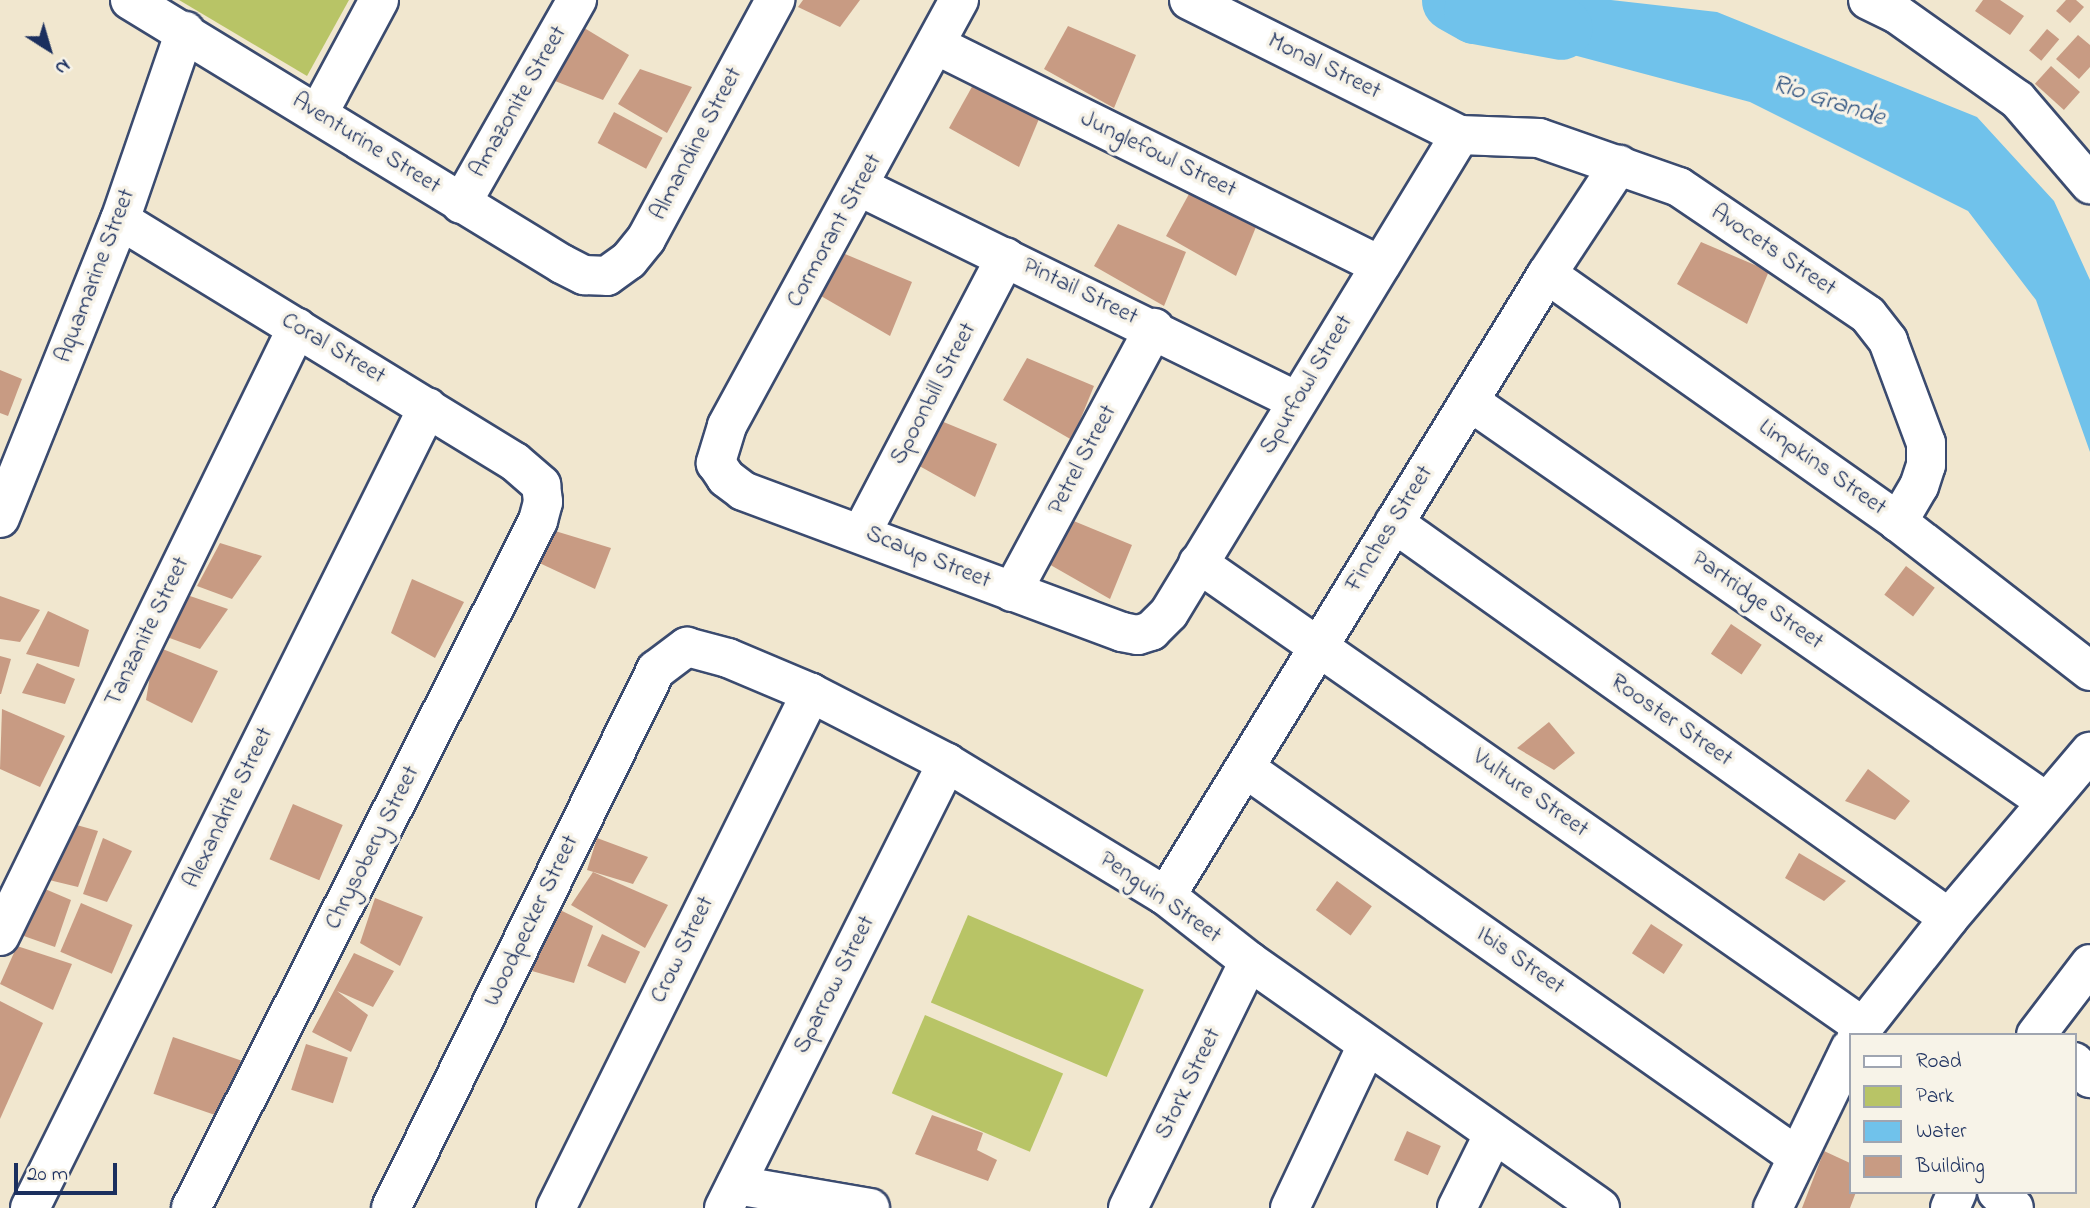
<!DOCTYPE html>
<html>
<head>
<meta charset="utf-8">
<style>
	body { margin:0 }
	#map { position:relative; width:2090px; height:1208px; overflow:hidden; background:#f1e7cf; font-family:"Indie Flower",sans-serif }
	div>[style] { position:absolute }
	.green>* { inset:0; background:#b8c466; transform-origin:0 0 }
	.water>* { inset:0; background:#70c2eb }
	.river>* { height:63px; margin:-31.5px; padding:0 31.5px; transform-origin:31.5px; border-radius:31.5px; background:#70c2eb }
	.building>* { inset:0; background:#c89b83; transform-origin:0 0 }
	.roads { filter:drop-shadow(2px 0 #3b4b6f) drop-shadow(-2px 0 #3b4b6f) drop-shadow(0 2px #3b4b6f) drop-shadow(0 -2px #3b4b6f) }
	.minor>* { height:38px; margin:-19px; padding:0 19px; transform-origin:19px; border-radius:19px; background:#fff }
	.secondary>* { height:38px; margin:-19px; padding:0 19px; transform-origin:19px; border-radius:19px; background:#fff }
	span { translate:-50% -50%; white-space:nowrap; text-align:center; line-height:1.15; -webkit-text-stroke:7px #f7f3e8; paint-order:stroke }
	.street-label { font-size:24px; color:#1b2f5e }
	.water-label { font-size:26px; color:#305481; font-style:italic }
	.legend { position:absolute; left:1849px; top:1033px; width:228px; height:161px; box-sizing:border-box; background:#f7f3e8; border:2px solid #9fa5b1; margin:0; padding:9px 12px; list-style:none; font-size:21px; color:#1b2f5e }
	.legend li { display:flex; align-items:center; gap:14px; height:35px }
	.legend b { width:35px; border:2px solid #9fa5b1 }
	.north { position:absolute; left:14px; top:14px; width:70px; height:70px; -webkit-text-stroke:5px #f7f3e8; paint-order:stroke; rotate:143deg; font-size:19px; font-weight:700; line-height:28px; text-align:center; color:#1b2f5e }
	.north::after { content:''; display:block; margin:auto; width:24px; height:32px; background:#1b2f5e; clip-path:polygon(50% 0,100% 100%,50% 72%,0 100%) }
	.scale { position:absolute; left:14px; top:1163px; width:103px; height:32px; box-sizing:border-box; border:4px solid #1b2f5e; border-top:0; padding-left:9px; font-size:21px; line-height:24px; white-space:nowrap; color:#1b2f5e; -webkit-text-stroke:5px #f7f3e8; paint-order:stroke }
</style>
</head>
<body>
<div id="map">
	<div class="green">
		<div style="clip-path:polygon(179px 0,349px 0,307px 76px)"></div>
		<div style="left:968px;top:915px;width:191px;height:95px;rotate:23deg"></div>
		<div style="left:925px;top:1015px;width:150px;height:85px;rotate:23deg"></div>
	</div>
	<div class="water">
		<div style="clip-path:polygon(1531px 0,1611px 0,1717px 12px,1977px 117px,2054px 201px,2090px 280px,2090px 452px,2036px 300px,1968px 211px,1750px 102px,1532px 44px,1475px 12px)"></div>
	</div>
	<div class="river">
		<div style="left:1453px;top:0;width:25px;rotate:29deg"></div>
		<div style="left:1475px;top:12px;width:87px;rotate:10.5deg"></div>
	</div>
	<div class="building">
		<div style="clip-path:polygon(803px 0,860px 0,840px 27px,798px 7px)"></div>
		<div style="clip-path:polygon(1983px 0,2000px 0,2024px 16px,2010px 35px,1975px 11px)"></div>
		<div style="clip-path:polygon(2066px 0,2076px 0,2084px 7px,2070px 23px,2056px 11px)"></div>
		<div style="clip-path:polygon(581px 26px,629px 55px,603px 100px,545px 77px)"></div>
		<div style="clip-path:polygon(1068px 26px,1136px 55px,1114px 108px,1044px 69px)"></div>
		<div style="left:2047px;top:29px;width:16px;height:28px;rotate:40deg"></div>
		<div style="clip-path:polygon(2078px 35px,2090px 45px,2090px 67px,2079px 79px,2056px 59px)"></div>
		<div style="left:2051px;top:66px;width:39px;height:24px;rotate:42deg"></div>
		<div style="clip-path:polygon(640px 69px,692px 87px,667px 133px,618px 104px)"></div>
		<div style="clip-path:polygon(973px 85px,1041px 114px,1019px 167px,949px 128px)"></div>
		<div style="left:614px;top:112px;width:55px;height:35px;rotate:28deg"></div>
		<div style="clip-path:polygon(1189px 194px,1258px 222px,1236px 276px,1166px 236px)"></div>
		<div style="clip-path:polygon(1118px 224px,1186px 252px,1164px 306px,1094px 266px)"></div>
		<div style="clip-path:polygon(1701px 242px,1769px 271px,1747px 324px,1677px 284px)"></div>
		<div style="clip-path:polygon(845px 254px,912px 282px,890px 336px,821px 296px)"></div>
		<div style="clip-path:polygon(1027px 358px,1094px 386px,1072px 440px,1003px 400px)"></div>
		<div style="clip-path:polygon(0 370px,22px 379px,8px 416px,0 413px)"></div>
		<div style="clip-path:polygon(929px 416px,997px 444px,975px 497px,905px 458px)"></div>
		<div style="clip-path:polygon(1064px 517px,1132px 545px,1110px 599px,1040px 559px)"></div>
		<div style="clip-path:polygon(542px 527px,611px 548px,595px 589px,533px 560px)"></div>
		<div style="clip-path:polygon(220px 543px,262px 556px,232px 599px,197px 586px)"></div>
		<div style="left:1906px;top:566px;width:36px;height:36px;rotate:37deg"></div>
		<div style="clip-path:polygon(412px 579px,464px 602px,435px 658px,391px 633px)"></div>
		<div style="clip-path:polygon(0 596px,40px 610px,20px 642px,0 639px)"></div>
		<div style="clip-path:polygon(190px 596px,228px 609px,200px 649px,164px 636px)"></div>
		<div style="clip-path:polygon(48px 611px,89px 630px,79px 667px,26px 654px)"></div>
		<div style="left:1731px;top:624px;width:37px;height:36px;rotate:34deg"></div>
		<div style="clip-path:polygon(155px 646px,218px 671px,192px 723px,146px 700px)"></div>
		<div style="clip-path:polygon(0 656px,11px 659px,1px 694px,0 694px)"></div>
		<div style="clip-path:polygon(37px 663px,75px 679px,65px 704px,22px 693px)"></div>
		<div style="clip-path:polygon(2px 709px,65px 736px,40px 787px,0 769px)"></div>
		<div style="clip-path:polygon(1549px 722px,1575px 753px,1554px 770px,1517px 748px)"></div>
		<div style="clip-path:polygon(1868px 769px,1910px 801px,1895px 820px,1845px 801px)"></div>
		<div style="left:293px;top:804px;width:54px;height:60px;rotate:23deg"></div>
		<div style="clip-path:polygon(59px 820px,98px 831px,78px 887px,45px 879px)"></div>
		<div style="clip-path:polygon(103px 838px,132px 851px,107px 902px,83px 894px)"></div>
		<div style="clip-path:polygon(597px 838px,648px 857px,633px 884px,587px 870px)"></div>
		<div style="clip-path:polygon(1799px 853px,1846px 881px,1824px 901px,1785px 878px)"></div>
		<div style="clip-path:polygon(593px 872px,668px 905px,645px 948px,571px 905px)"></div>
		<div style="left:1337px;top:881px;width:43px;height:36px;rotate:36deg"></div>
		<div style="clip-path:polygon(45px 889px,71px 900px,55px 947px,21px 935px)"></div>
		<div style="clip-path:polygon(375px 898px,423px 917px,400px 966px,360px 943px)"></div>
		<div style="left:81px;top:903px;width:56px;height:53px;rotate:23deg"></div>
		<div style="clip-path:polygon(558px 909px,593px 926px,574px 983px,532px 971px)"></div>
		<div style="left:1651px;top:924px;width:38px;height:35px;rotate:33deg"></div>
		<div style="left:602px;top:934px;width:42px;height:35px;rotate:25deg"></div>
		<div style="clip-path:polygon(17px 946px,72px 964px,53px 1010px,0 984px)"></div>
		<div style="clip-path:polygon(354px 953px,394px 971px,373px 1007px,337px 991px,368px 1015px,351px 1052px,312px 1032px)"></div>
		<div style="clip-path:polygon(0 1001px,43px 1023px,0 1119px)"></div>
		<div style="left:173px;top:1037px;width:72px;height:60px;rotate:19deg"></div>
		<div style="left:306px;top:1044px;width:44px;height:48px;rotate:18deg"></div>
		<div style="clip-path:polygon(932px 1115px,983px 1133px,977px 1150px,997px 1160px,988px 1181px,915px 1154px)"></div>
		<div style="left:1407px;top:1131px;width:37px;height:32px;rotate:24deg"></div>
		<div style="clip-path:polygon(1824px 1151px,1850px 1163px,1850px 1192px,1856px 1192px,1850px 1208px,1802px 1208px)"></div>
	</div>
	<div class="roads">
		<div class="minor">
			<div style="left:130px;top:0;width:506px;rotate:31.43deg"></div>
			<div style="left:562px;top:264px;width:25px;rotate:27deg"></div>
			<div style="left:584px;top:275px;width:23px;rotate:2deg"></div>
			<div style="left:607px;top:276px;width:27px;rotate:-36deg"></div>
			<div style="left:629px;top:260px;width:27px;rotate:-51deg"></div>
			<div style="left:646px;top:239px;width:272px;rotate:-61.6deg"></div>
			<div style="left:959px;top:0;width:485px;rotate:118.6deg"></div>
			<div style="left:727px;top:426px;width:39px;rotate:107deg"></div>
			<div style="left:716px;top:463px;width:18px;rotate:56deg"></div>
			<div style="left:726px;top:478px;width:21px;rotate:37deg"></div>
			<div style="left:743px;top:491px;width:404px;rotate:20.4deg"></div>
			<div style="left:1122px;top:632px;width:16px;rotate:11deg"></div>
			<div style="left:1138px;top:635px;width:14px;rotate:-17deg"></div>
			<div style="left:1151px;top:631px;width:25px;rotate:-45deg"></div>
			<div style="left:1169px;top:613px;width:560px;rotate:-58.67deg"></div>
			<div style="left:1189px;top:0;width:303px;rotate:26.5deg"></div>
			<div style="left:1460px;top:135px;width:79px;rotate:2.2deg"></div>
			<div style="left:1539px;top:138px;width:148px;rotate:19.3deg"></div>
			<div style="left:1679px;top:187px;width:228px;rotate:34.1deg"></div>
			<div style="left:1868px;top:315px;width:33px;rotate:52deg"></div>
			<div style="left:1888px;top:341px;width:109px;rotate:69.6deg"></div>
			<div style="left:1926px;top:443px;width:22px;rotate:90deg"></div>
			<div style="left:1926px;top:465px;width:22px;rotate:108deg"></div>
			<div style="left:1919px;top:486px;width:42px;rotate:120.3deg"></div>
			<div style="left:936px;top:45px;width:496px;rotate:26.4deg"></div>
			<div style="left:318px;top:114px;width:129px;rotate:-61.8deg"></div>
			<div style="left:860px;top:187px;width:487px;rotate:26.1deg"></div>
			<div style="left:461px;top:204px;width:235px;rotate:-60.4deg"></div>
			<div style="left:120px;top:220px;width:463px;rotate:31.5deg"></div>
			<div style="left:515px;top:462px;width:35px;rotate:41deg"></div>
			<div style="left:541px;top:485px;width:17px;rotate:83deg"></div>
			<div style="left:543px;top:502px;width:20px;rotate:105deg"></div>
			<div style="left:538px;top:521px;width:770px;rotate:116.8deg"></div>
			<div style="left:1547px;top:274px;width:430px;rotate:35.2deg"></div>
			<div style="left:1898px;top:522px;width:243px;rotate:37.8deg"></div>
			<div style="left:1469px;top:401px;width:701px;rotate:34.78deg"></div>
			<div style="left:0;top:518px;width:321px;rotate:-68.1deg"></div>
			<div style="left:120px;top:220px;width:200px;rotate:-71deg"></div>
			<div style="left:1394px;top:523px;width:681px;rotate:35.44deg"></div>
			<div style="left:862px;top:532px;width:310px;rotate:-62.4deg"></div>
			<div style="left:1198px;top:563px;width:809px;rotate:34.89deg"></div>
			<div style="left:1012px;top:592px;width:300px;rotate:-61.7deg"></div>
			<div style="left:1245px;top:768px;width:673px;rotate:35.13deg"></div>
			<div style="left:1166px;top:896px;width:729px;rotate:-58.51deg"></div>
			<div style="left:1547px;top:274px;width:131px;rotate:-56.6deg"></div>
			<div style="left:0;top:936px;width:677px;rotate:-63.97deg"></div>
			<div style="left:1857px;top:1035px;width:149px;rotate:-51.8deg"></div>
			<div style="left:1949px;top:918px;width:218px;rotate:-49.7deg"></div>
			<div style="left:2036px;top:1035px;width:89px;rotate:-52.7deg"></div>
			<div style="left:2074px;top:1062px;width:23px;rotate:45deg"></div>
			<div style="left:736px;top:1185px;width:136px;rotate:9.7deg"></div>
			<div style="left:1997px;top:1192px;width:23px;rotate:43deg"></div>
			<div style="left:30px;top:1208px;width:894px;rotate:-63.58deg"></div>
			<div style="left:391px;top:1208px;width:600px;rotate:-63.78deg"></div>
			<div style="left:656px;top:670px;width:39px;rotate:-37deg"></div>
			<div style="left:687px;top:647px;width:42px;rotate:15deg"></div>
			<div style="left:728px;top:658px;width:90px;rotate:22.9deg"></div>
			<div style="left:811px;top:693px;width:153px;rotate:27.2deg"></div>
			<div style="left:947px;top:763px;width:256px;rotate:31.3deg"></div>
			<div style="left:1166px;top:896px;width:105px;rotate:38.1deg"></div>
			<div style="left:1249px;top:961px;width:429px;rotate:35.1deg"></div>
			<div style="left:556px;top:1208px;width:575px;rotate:-63.66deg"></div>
			<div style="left:724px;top:1208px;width:498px;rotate:-63.4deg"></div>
			<div style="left:1128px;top:1208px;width:275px;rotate:-63.9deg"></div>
			<div style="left:1290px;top:1208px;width:180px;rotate:-64.7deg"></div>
			<div style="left:1457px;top:1208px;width:81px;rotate:-63.7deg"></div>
			<div style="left:1773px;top:1208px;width:177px;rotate:-64.2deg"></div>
			<div style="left:1950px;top:1208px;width:17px;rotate:-66deg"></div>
		</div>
		<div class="secondary">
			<div style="left:1868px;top:0;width:32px;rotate:26deg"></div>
			<div style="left:1897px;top:14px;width:148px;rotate:35.4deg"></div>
			<div style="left:2018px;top:100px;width:111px;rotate:49.4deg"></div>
		</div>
	</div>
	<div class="street-label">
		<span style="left:1324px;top:67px;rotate:26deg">Monal Street</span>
		<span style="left:519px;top:102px;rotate:-60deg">Amazonite Street</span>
		<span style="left:366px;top:144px;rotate:32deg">Aventurine Street</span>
		<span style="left:697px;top:144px;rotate:-62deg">Almandine Street</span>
		<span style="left:1158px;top:155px;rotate:26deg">Junglefowl Street</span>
		<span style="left:835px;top:231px;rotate:-61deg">Cormorant Street</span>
		<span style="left:1773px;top:251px;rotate:34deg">Avocets Street</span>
		<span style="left:96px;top:276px;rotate:-69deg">Aquamarine Street</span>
		<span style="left:1080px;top:292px;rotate:26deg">Pintail Street</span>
		<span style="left:333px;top:349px;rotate:31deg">Coral Street</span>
		<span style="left:1307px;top:385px;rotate:-59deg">Spurfowl Street</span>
		<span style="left:934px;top:394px;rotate:-62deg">Spoonbill Street</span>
		<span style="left:1083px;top:460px;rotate:-62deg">Petrel Street</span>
		<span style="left:1822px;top:468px;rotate:35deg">Limpkins Street</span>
		<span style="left:1390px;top:529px;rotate:-58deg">Finches Street</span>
		<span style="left:928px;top:558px;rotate:22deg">Scaup Street</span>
		<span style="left:1757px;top:601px;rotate:35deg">Partridge Street</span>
		<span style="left:148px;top:632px;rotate:-64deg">Tanzanite Street</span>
		<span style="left:1671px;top:721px;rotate:35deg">Rooster Street</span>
		<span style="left:1530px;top:794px;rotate:35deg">Vulture Street</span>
		<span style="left:229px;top:808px;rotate:-64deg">Alexandrite Street</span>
		<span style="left:373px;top:848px;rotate:-63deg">Chrysobery Street</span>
		<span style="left:1160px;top:898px;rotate:35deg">Penguin Street</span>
		<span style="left:532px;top:921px;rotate:-64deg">Woodpecker Street</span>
		<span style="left:683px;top:950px;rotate:-64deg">Crow Street</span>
		<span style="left:1520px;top:961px;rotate:35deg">Ibis Street</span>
		<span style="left:835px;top:985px;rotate:-63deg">Sparrow Street</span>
		<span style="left:1189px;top:1084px;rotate:-64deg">Stork Street</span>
	</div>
	<div class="water-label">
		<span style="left:1828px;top:102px;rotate:18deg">Rio Grande</span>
	</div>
	<ul class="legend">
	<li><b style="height:9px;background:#fff"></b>Road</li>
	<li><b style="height:19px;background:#b8c466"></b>Park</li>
	<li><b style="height:19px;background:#70c2eb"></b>Water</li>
	<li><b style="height:19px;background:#c89b83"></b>Building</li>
	</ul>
	<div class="north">N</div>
	<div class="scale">20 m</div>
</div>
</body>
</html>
